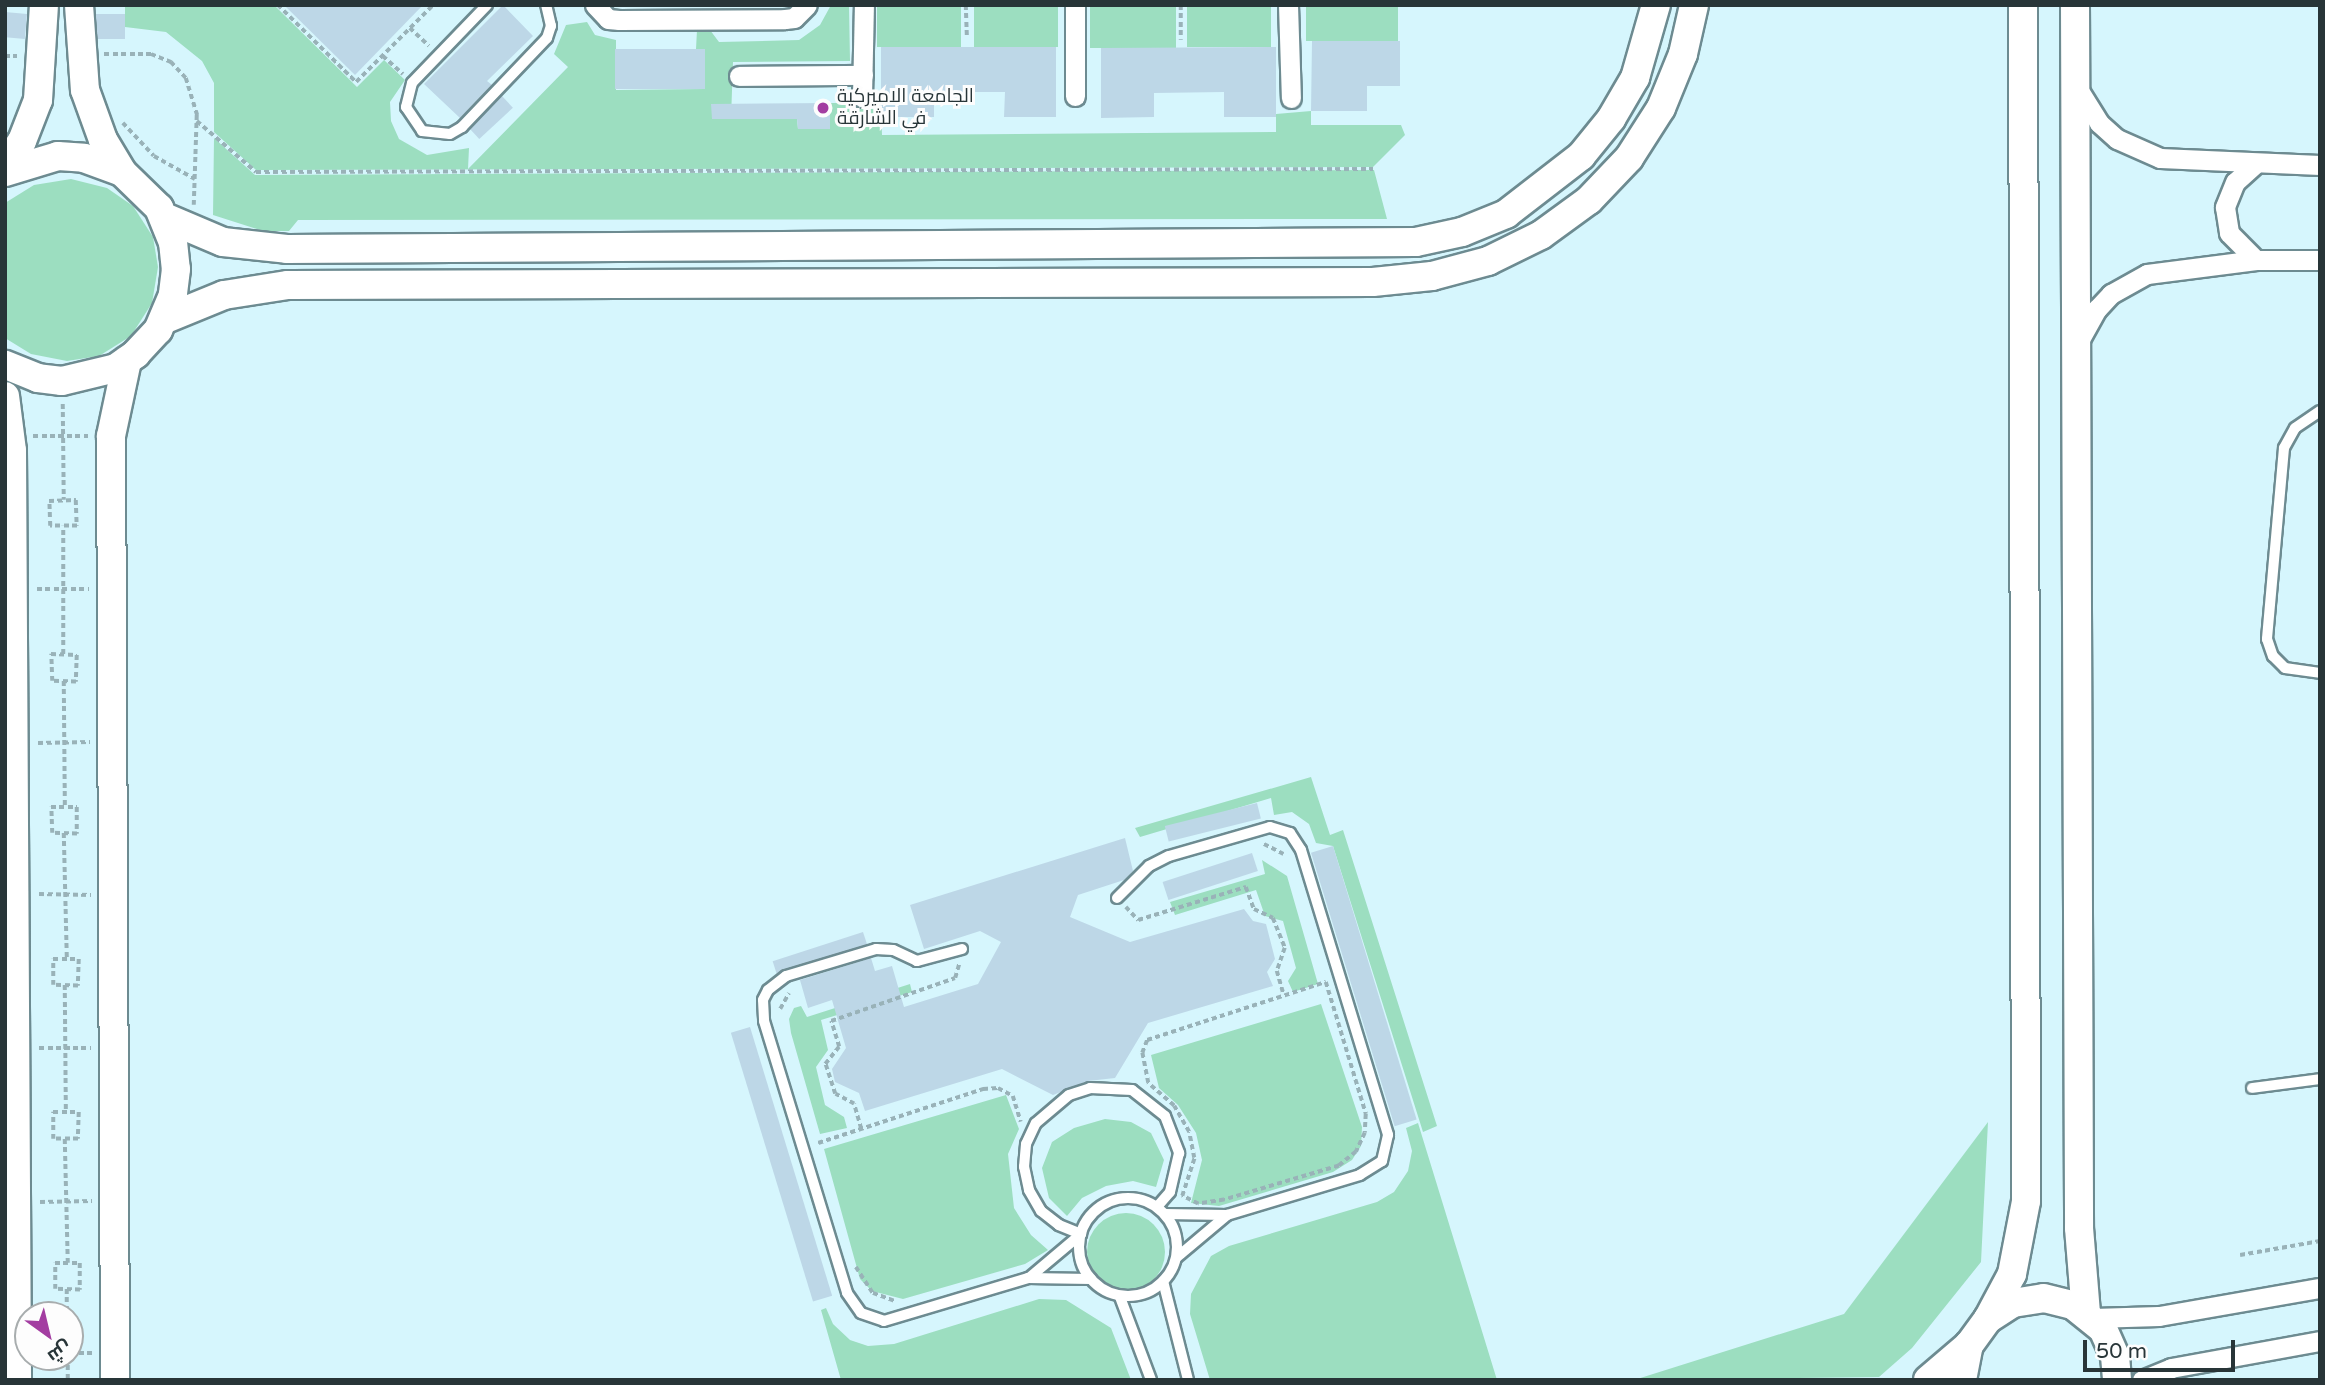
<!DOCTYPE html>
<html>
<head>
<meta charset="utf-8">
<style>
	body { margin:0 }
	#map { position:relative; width:2325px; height:1385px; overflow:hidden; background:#d6f6fd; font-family:"Varela Round",Cairo,sans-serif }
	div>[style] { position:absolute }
	.green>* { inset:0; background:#9cdec0; transform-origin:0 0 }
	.round { border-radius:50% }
	.building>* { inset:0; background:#bdd7e7; transform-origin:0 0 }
	.path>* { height:3.5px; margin-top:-1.75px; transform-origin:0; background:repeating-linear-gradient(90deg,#99b2b8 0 5px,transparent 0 8.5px) }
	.roads { filter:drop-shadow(2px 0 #6d8b91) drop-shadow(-2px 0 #6d8b91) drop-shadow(0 2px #6d8b91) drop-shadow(0 -2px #6d8b91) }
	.lane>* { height:10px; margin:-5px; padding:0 5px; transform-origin:5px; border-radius:5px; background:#fff }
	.lane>.ring { margin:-5px; padding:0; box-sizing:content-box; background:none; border:10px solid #fff; border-radius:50% }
	.street>* { height:19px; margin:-9.5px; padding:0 9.5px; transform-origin:9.5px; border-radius:9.5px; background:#fff }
	.secondary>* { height:28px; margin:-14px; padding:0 14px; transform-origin:14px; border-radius:14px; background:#fff }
	.dots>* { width:19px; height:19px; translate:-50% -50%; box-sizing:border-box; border:4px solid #fdfdfd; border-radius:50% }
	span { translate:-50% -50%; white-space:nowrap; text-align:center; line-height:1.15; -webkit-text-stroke:6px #fdfdfd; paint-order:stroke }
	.poi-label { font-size:19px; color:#283538 }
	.left { translate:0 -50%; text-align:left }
	.frame { position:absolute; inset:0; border:7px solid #283538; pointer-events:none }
	.north { position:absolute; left:14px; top:1301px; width:70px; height:70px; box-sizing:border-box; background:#fdfdfd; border:2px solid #a8adae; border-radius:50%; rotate:146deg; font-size:19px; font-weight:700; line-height:28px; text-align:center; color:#283538 }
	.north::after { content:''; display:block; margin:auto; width:24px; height:32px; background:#a33da1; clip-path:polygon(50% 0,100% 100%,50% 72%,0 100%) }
	.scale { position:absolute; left:2083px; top:1340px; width:152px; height:32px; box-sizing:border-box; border:4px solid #283538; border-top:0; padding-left:9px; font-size:21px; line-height:24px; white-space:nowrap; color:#283538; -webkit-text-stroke:5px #fdfdfd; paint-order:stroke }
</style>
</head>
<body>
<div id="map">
	<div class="green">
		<div style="clip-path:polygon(125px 5px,274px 5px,357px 87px,384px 60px,405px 80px,390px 102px,391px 121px,399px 139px,427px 155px,469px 148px,468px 169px,568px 67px,554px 54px,566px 25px,587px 22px,595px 35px,616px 40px,616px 90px,705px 89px,705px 50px,696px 49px,697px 30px,710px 30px,719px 42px,799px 40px,820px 25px,831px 5px,849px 5px,850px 61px,733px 62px,731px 119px,797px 119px,798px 129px,830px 129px,830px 103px,849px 103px,850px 109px,881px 109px,882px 135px,1276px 132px,1276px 114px,1311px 111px,1311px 125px,1401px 125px,1405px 135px,1373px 167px,256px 170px,214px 132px,214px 83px,202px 61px,166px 32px,125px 27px)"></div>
		<div style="left:877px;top:5px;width:84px;height:42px"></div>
		<div style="left:974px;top:5px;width:84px;height:42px"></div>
		<div style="left:1090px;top:5px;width:86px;height:43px"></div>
		<div style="left:1187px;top:5px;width:84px;height:42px"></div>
		<div style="left:1306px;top:5px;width:92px;height:36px"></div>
		<div style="clip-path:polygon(214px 138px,255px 175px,1374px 170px,1387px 219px,298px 220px,289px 231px,263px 231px,213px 215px)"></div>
		<div style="clip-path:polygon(71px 179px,107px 188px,133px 206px,153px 237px,158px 267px,152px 303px,131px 336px,99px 356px,67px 361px,31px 354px,5px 338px,5px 203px,34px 185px)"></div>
		<div style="clip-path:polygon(1311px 777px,1330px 835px,1343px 830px,1437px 1126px,1423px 1132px,1333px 846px,1316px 843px,1309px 824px,1292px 812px,1274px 815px,1271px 798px,1140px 837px,1135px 828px)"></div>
		<div style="clip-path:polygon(1262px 860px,1287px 876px,1318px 984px,1293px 992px,1288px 981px,1296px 968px,1283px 921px,1265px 916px,1256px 890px,1175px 915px,1170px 902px,1265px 874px)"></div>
		<div style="clip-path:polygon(910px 984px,912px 992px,821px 1020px,828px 1050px,816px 1067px,825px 1105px,844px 1117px,847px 1128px,820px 1134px,791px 1033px,789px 1019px,794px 1008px,801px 1006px,807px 1017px)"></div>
		<div style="clip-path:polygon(1321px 1004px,1362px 1127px,1361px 1146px,1352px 1160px,1333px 1172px,1219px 1206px,1191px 1203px,1202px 1160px,1196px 1133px,1178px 1105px,1159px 1088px,1151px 1055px)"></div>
		<div style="clip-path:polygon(1006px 1095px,1019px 1129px,1008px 1154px,1014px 1208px,1031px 1235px,1048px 1250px,1025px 1264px,903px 1299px,872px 1291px,860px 1279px,824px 1149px)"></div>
		<div style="clip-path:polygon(1105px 1119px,1131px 1122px,1151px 1133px,1164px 1160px,1156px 1187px,1133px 1181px,1106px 1186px,1082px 1198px,1067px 1216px,1049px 1198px,1042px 1168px,1052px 1142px,1074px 1128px)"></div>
		<div style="clip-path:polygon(1988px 1122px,1981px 1262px,1912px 1348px,1879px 1377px,1634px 1380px,1844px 1314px)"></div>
		<div style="clip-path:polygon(1418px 1123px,1497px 1380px,1210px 1380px,1190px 1314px,1191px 1294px,1211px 1256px,1229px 1246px,1377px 1202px,1394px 1192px,1408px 1171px,1412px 1151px,1406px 1128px)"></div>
		<div class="round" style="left:1087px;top:1213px;width:78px;height:78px"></div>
		<div style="clip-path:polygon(1039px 1299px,1066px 1300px,1111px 1328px,1131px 1380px,841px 1380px,821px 1310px,826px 1308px,833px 1324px,850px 1340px,868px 1346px,894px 1344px)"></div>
	</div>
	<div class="building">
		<div style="clip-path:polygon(284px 5px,423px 5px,355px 75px)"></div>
		<div style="clip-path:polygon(503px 5px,533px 36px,487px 81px,492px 85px,460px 118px,424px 84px)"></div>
		<div style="left:27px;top:14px;width:25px;height:22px;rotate:95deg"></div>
		<div style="left:96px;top:14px;width:29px;height:25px"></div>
		<div style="clip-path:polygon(1312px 41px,1400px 41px,1400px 86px,1367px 86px,1367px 111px,1311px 111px)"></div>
		<div style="clip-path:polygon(881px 47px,1056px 47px,1056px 117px,1004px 117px,1005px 92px,934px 92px,934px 117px,881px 117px)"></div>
		<div style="clip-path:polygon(1276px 47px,1276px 117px,1224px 117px,1224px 92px,1154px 93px,1154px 117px,1101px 118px,1101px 48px)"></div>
		<div style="left:705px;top:49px;width:40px;height:90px;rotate:90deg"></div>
		<div style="left:502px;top:96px;width:16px;height:46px;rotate:47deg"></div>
		<div style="clip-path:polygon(830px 103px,830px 129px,798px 129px,797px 119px,712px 119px,711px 104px)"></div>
		<div style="left:1257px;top:803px;width:16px;height:95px;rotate:76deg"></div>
		<div style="clip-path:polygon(1125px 838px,1133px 871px,1124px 880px,1078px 895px,1070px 917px,1130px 942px,1244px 909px,1253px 921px,1266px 924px,1275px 959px,1267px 972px,1273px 986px,1148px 1023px,1115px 1078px,1088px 1081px,1053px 1095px,1002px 1069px,865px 1111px,859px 1093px,835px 1082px,832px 1069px,846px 1048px,832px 1000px,808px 1008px,800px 980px,871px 958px,875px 971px,892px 966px,904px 1007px,978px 984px,1001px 942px,980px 931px,924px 949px,910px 905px)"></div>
		<div style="left:1333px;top:846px;width:286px;height:23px;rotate:73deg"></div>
		<div style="left:1252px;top:853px;width:19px;height:94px;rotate:72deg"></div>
		<div style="left:863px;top:932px;width:13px;height:95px;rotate:72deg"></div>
		<div style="left:750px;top:1027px;width:281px;height:20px;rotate:73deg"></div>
	</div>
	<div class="path">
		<div style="left:278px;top:5px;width:110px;rotate:44.6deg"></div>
		<div style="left:356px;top:82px;width:109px;rotate:-45deg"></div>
		<div style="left:966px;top:5px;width:34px;rotate:88deg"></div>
		<div style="left:1181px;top:5px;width:35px;rotate:90deg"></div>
		<div style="left:410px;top:28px;width:26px;rotate:43deg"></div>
		<div style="left:104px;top:54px;width:47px"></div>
		<div style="left:151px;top:54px;width:22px;rotate:22deg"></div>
		<div style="left:171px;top:62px;width:22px;rotate:47deg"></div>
		<div style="left:186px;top:78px;width:39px;rotate:73deg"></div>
		<div style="left:197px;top:115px;width:90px;rotate:91.9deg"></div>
		<div style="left:5px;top:56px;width:12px"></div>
		<div style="left:383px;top:56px;width:27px;rotate:42deg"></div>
		<div style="left:197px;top:121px;width:78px;rotate:40.8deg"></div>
		<div style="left:256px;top:172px;width:1117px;rotate:-0.15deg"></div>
		<div style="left:123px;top:123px;width:45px;rotate:46.8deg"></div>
		<div style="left:154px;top:156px;width:47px;rotate:29.3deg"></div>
		<div style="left:63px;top:404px;width:96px;rotate:89.4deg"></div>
		<div style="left:33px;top:436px;width:55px"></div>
		<div style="left:76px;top:500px;width:26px;rotate:88deg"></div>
		<div style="left:77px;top:526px;width:27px;rotate:180deg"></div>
		<div style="left:50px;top:526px;width:25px;rotate:-92deg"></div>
		<div style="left:49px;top:501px;width:27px;rotate:-2deg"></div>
		<div style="left:37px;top:589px;width:52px"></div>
		<div style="left:51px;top:654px;width:26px;rotate:2deg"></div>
		<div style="left:77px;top:655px;width:27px;rotate:92deg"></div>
		<div style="left:76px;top:682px;width:24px;rotate:-178deg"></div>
		<div style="left:52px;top:681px;width:27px;rotate:-92deg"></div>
		<div style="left:63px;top:654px;width:128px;rotate:-90deg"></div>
		<div style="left:64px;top:681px;width:126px;rotate:89.5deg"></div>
		<div style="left:38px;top:743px;width:52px;rotate:-1.1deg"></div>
		<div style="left:51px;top:807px;width:26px"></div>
		<div style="left:77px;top:807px;width:27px;rotate:90deg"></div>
		<div style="left:77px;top:834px;width:25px;rotate:-178deg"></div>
		<div style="left:52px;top:833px;width:26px;rotate:-92deg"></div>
		<div style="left:64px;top:833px;width:126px;rotate:88.6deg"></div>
		<div style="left:1264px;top:844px;width:22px;rotate:27deg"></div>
		<div style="left:39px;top:894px;width:52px;rotate:1.1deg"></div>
		<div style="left:1126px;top:907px;width:18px;rotate:47deg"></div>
		<div style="left:1138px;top:920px;width:113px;rotate:-17deg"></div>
		<div style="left:1246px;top:887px;width:23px;rotate:70deg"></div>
		<div style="left:1254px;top:909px;width:21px;rotate:25deg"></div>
		<div style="left:1273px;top:918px;width:32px;rotate:68deg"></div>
		<div style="left:1285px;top:948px;width:24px;rotate:109deg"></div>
		<div style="left:1277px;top:971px;width:25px;rotate:74deg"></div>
		<div style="left:53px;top:959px;width:26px"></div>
		<div style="left:79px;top:959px;width:27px;rotate:92deg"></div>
		<div style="left:78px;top:986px;width:25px;rotate:-178deg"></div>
		<div style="left:53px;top:985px;width:26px;rotate:-90deg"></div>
		<div style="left:1326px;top:982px;width:138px;rotate:73.1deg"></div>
		<div style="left:1366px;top:1114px;width:19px;rotate:93deg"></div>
		<div style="left:1365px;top:1133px;width:21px;rotate:115deg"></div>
		<div style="left:1356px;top:1152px;width:22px;rotate:141deg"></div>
		<div style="left:1339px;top:1166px;width:120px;rotate:163.5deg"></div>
		<div style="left:1224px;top:1200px;width:26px;rotate:171deg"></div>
		<div style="left:1198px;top:1204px;width:18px;rotate:-153deg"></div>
		<div style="left:1182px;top:1196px;width:40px;rotate:-72deg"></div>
		<div style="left:1194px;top:1158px;width:26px;rotate:-101deg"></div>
		<div style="left:1189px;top:1132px;width:30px;rotate:-120deg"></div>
		<div style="left:1174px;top:1106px;width:35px;rotate:-139deg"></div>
		<div style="left:1148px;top:1083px;width:31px;rotate:-101deg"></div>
		<div style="left:1142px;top:1053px;width:14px;rotate:-69deg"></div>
		<div style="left:1147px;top:1040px;width:188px;rotate:-18deg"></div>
		<div style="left:65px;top:985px;width:127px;rotate:89.5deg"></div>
		<div style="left:780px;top:1009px;width:18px;rotate:-61deg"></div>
		<div style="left:39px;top:1048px;width:52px"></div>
		<div style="left:53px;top:1112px;width:26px"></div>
		<div style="left:79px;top:1112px;width:27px;rotate:92deg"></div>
		<div style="left:78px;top:1139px;width:25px;rotate:180deg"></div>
		<div style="left:53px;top:1139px;width:27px;rotate:-90deg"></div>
		<div style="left:861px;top:1129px;width:26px;rotate:-106deg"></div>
		<div style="left:854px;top:1104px;width:21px;rotate:-152deg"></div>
		<div style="left:835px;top:1094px;width:32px;rotate:-108deg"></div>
		<div style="left:825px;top:1064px;width:22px;rotate:-51deg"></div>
		<div style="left:839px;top:1047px;width:27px;rotate:-107deg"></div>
		<div style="left:831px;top:1021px;width:131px;rotate:-19.1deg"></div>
		<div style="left:955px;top:978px;width:15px;rotate:-74deg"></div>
		<div style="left:65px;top:1139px;width:124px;rotate:88.6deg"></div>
		<div style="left:818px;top:1143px;width:174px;rotate:-18.1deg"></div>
		<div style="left:983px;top:1089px;width:15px;rotate:-4deg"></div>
		<div style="left:998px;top:1088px;width:17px;rotate:28deg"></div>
		<div style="left:1013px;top:1096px;width:27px;rotate:73deg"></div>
		<div style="left:40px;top:1202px;width:52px;rotate:-1.1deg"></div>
		<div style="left:2240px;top:1255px;width:81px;rotate:-9.9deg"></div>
		<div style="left:55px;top:1263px;width:25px"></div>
		<div style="left:80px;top:1263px;width:27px;rotate:90deg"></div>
		<div style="left:80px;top:1290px;width:25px;rotate:-178deg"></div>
		<div style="left:55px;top:1289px;width:26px;rotate:-90deg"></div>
		<div style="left:856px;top:1267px;width:31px;rotate:57deg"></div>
		<div style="left:873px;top:1293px;width:23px;rotate:20deg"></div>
		<div style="left:67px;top:1289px;width:26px;rotate:90deg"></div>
		<div style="left:70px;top:1353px;width:22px"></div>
		<div style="left:68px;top:1357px;width:23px;rotate:90deg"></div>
	</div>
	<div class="roads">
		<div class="lane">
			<div style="left:487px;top:5px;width:108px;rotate:133.9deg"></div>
			<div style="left:412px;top:83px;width:25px;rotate:104deg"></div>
			<div style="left:406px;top:107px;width:29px;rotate:56deg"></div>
			<div style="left:422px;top:131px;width:28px;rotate:6deg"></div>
			<div style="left:450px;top:134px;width:14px;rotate:-30deg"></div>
			<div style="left:462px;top:127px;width:123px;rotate:-46.3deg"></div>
			<div style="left:547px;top:38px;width:13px;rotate:-72deg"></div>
			<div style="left:551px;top:26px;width:22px;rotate:-103deg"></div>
			<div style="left:2320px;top:411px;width:30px;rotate:146deg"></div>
			<div style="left:2295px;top:428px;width:23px;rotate:119deg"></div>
			<div style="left:2284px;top:448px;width:192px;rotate:95.1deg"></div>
			<div style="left:2267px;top:639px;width:18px;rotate:71deg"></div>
			<div style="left:2273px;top:656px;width:17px;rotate:45deg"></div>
			<div style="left:2285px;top:668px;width:35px;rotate:8deg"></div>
			<div style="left:1117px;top:898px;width:45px;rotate:-45deg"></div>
			<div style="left:1149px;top:866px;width:22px;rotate:-27deg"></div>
			<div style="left:1169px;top:856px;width:105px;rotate:-16deg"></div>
			<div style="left:1270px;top:827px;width:21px;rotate:17deg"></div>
			<div style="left:1290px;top:833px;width:20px;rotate:57deg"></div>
			<div style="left:1301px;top:850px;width:298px;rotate:73deg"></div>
			<div style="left:1388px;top:1135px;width:27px;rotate:103deg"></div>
			<div style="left:1382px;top:1161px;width:26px;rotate:148deg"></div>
			<div style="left:1360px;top:1175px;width:139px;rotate:163.3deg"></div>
			<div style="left:1227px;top:1215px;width:62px;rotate:-179.1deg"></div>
			<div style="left:962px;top:949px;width:47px;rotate:165.1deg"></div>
			<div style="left:917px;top:961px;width:26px;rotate:-155deg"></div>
			<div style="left:893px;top:950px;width:17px;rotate:-177deg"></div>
			<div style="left:876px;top:949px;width:94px;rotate:163.3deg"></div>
			<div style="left:786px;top:976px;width:23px;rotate:142deg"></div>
			<div style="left:768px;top:990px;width:11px;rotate:117deg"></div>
			<div style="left:763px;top:1000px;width:21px;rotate:87deg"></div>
			<div style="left:764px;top:1021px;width:284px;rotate:73deg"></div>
			<div style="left:847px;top:1293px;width:24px;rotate:55deg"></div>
			<div style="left:861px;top:1313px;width:24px;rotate:19deg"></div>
			<div style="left:884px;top:1321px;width:150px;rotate:-16.6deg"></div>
			<div style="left:1028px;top:1278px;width:63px;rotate:0.9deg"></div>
			<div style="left:2252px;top:1088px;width:69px;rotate:-7.5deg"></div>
			<div class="ring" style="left:1079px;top:1198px;width:88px;height:88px"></div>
			<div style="left:1176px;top:1258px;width:67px;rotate:-40.1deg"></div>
			<div style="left:1030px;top:1277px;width:67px;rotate:-40.1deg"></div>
			<div style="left:1081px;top:1234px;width:24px;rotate:-158deg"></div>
			<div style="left:1059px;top:1225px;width:23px;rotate:-142deg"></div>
			<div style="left:1041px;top:1211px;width:24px;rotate:-120deg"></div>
			<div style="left:1029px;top:1190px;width:24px;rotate:-102deg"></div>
			<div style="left:1024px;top:1167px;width:23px;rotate:-85deg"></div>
			<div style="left:1026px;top:1144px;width:23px;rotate:-65deg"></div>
			<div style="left:1036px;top:1123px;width:43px;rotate:-40.3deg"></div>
			<div style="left:1069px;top:1095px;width:22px;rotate:-18deg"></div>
			<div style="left:1090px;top:1088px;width:42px;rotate:2.7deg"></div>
			<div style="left:1132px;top:1090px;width:42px;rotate:38.2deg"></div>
			<div style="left:1165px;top:1116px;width:40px;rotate:69deg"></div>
			<div style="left:1179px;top:1153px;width:40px;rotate:103deg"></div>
			<div style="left:1170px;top:1192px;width:20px;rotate:131deg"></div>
			<div style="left:1163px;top:1281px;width:102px;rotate:75.8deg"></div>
			<div style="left:1120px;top:1297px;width:89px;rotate:69.5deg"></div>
		</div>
		<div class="street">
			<div style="left:595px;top:5px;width:19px;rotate:47deg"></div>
			<div style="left:608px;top:19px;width:11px;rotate:5deg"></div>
			<div style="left:619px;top:20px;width:166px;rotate:-0.3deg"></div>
			<div style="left:785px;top:19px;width:9px;rotate:-6deg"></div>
			<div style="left:794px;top:18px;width:18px;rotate:-45deg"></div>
			<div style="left:1288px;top:5px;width:93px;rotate:88.2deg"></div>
			<div style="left:739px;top:76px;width:124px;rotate:-0.5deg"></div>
			<div style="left:2078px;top:89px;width:40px;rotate:58deg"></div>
			<div style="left:2099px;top:123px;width:24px;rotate:42deg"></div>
			<div style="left:2117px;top:139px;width:47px;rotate:23.8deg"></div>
			<div style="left:2160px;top:158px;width:160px;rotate:2.5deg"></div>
			<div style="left:1075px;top:96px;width:91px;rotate:-90deg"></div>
			<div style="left:862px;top:97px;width:92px;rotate:-88.8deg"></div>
			<div style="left:2254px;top:165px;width:25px;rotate:138deg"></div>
			<div style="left:2235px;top:182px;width:27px;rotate:112deg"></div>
			<div style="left:2225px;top:207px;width:26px;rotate:81deg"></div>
			<div style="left:2229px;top:233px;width:38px;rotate:45deg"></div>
			<div style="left:2079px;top:341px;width:37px;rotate:-61deg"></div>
			<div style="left:2097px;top:309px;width:21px;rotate:-47deg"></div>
			<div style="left:2111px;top:294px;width:41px;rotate:-29.1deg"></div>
			<div style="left:2147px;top:274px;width:110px;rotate:-7.3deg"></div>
			<div style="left:2256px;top:260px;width:64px"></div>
			<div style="left:2093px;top:1318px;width:66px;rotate:-1.7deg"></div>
			<div style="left:2159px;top:1316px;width:163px;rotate:-9.9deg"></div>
			<div style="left:2142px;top:1380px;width:31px;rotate:-22deg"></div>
			<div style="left:2171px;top:1368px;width:151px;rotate:-10.3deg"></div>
		</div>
		<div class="secondary">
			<div style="left:79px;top:5px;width:85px;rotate:86deg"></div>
			<div style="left:85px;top:90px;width:53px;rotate:70.2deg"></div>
			<div style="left:103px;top:140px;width:37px;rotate:59deg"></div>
			<div style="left:2075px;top:5px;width:1223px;rotate:89.81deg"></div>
			<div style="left:2079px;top:1228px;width:85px;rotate:85.3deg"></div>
			<div style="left:5px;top:166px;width:30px;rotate:-56deg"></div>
			<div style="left:22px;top:141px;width:44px;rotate:-68.7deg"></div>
			<div style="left:38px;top:100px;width:95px;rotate:-86.4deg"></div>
			<div style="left:5px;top:172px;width:55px;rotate:-16.8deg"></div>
			<div style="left:58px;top:156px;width:26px;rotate:4deg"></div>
			<div style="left:84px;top:158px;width:40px;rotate:20.2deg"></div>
			<div style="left:122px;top:172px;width:52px;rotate:44.2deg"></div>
			<div style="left:159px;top:208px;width:37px;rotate:68deg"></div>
			<div style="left:173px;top:242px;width:27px;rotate:84deg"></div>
			<div style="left:176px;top:269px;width:26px;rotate:97deg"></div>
			<div style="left:173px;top:295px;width:38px;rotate:113deg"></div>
			<div style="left:158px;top:330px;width:33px;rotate:133deg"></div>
			<div style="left:136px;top:354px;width:24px;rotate:145deg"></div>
			<div style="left:116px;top:368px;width:56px;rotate:166.5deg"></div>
			<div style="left:62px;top:381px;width:24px;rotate:-173deg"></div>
			<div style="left:38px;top:378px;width:35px;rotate:-158deg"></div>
			<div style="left:164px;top:217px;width:64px;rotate:23deg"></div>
			<div style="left:223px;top:242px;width:64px;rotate:6.2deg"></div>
			<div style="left:287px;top:249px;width:1129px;rotate:-0.36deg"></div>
			<div style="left:1416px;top:242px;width:47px;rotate:-12.3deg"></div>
			<div style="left:1462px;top:232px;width:48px;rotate:-22.2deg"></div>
			<div style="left:1506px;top:214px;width:95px;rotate:-37.7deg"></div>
			<div style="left:1581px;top:156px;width:48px;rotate:-51deg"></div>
			<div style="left:1611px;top:119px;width:48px;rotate:-59.7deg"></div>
			<div style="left:1635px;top:78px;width:76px;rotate:-74deg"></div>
			<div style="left:163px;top:320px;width:66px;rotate:-22.3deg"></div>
			<div style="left:224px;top:295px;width:65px;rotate:-8.9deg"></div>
			<div style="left:288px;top:285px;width:1085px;rotate:-0.16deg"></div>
			<div style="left:1373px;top:282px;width:59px;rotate:-5.8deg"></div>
			<div style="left:1432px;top:276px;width:58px;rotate:-15deg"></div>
			<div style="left:1488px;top:261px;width:59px;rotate:-26.1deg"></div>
			<div style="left:1541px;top:235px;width:59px;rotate:-36.1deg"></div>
			<div style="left:1589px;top:200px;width:58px;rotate:-46.4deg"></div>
			<div style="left:1629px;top:158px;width:59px;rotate:-57.4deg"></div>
			<div style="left:1661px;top:108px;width:58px;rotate:-67.8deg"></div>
			<div style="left:1683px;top:54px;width:50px;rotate:-77.3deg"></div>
			<div style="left:5px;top:396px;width:55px;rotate:82.7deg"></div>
			<div style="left:12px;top:451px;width:929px;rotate:89.69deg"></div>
			<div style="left:1988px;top:1319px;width:51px;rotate:-61.9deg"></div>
			<div style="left:2012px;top:1274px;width:74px;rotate:-79.1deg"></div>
			<div style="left:2026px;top:1201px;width:1196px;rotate:-90.14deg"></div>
			<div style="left:115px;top:1380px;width:944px;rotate:-90.24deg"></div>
			<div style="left:111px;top:436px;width:77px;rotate:-78deg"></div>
			<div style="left:1928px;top:1380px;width:54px;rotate:-40.5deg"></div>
			<div style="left:1962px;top:1380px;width:36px;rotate:-79deg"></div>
			<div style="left:1969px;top:1345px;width:32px;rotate:-54deg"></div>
			<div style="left:1988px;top:1319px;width:30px;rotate:-33deg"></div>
			<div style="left:2013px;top:1303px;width:31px;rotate:-9deg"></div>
			<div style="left:2044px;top:1298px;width:30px;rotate:14deg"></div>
			<div style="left:2073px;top:1305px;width:38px;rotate:39deg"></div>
			<div style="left:2103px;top:1329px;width:30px;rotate:66deg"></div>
			<div style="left:2115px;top:1356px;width:24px;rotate:85deg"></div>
		</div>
	</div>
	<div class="dots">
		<div style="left:823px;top:108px;background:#a33da1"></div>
	</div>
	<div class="poi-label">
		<span class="left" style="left:837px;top:108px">الجامعة الاميركية<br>في الشارقة</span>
	</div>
	<div class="frame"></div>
	<div class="north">ش</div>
	<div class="scale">50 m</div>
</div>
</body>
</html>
